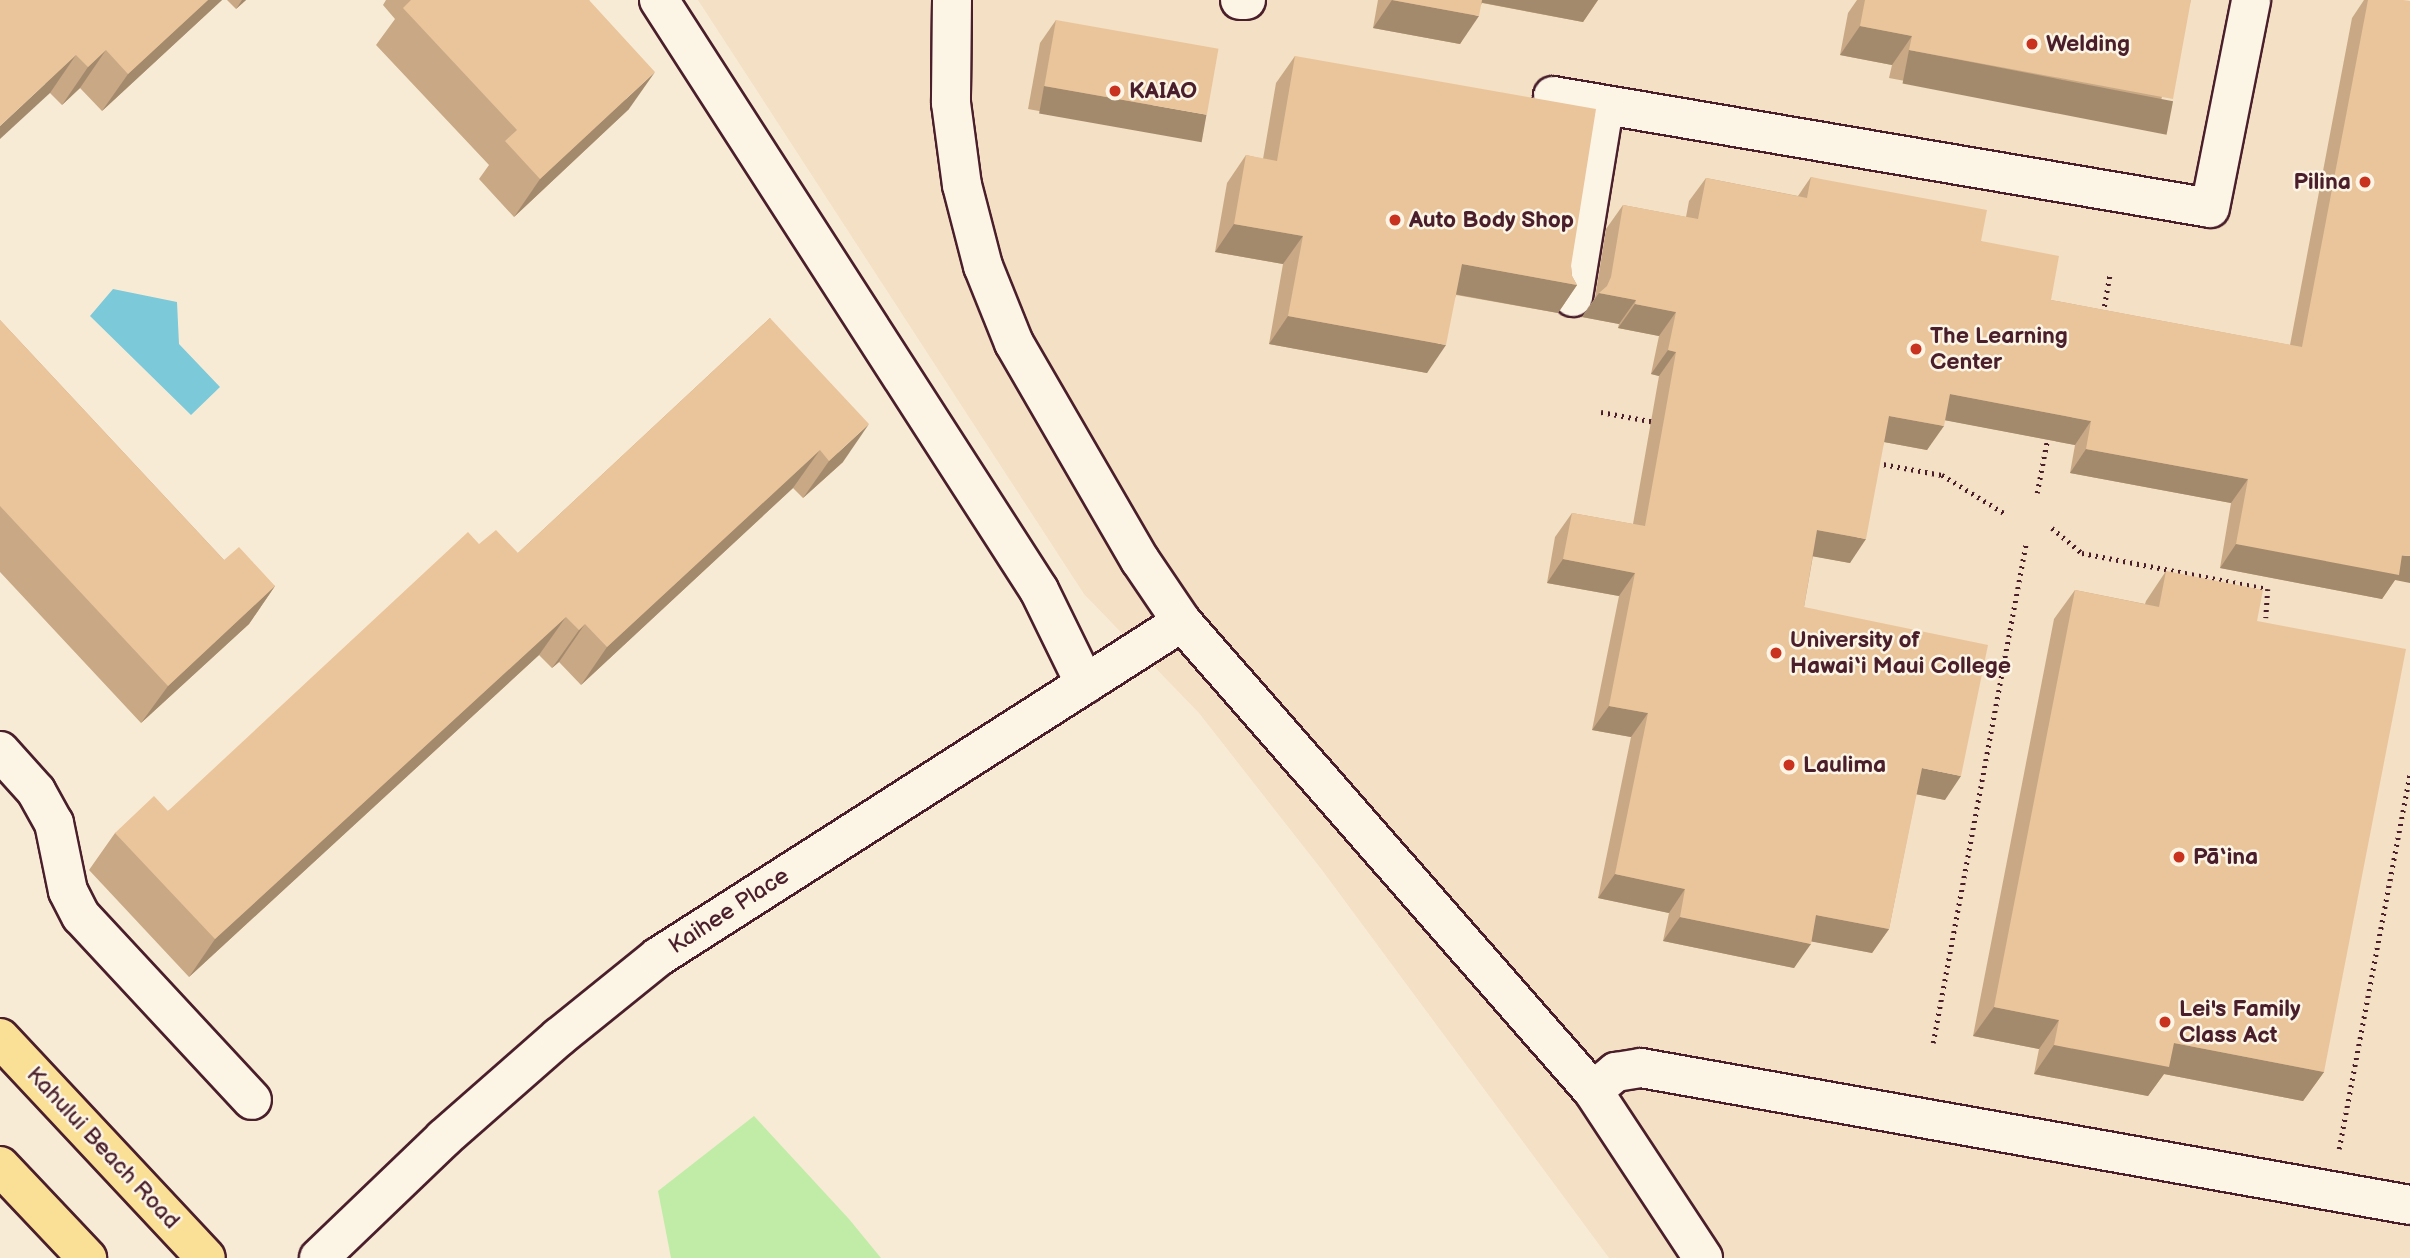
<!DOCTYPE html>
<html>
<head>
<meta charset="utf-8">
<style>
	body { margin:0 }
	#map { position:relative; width:2410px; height:1258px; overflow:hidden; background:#f8ebd6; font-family:"Balsamiq Sans",sans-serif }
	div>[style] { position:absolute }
	.built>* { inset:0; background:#f4e0c4 }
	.green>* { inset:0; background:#c1eca8 }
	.water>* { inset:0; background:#7bc9d9 }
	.path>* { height:4.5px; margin-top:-2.25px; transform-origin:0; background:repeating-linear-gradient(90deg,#4a1f2b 0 2px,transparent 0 7px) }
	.roads { filter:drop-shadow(2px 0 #4a1f2b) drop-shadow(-2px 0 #4a1f2b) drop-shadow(0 2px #4a1f2b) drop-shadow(0 -2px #4a1f2b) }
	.minor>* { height:38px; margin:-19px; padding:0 19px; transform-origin:19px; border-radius:19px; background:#fcf5e5 }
	.major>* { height:38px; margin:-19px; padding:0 19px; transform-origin:19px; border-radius:19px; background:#fadf96 }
	.wall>* { inset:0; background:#c9a985 }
	.shaded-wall>* { inset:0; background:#a48a6c; transform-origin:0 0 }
	.building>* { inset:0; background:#eac59b; transform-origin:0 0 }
	.dots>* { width:19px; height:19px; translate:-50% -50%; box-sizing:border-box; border:4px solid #fcf5e5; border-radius:50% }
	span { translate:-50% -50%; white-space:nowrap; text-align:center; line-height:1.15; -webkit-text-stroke:5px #fcf5e5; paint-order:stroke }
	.poi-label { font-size:23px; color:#4a1f2b; font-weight:700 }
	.left { translate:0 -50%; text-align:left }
	.right { translate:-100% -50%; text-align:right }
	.street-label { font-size:23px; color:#4a1f2b }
</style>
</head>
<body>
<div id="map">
	<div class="built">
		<div style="clip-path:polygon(698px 0,2410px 0,2410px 1258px,1609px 1258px,1322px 870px,1199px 713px,1084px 594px)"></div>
	</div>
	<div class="green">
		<div style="clip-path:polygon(754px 1116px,849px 1219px,881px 1258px,671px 1258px,658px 1191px)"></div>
	</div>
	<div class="water">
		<div style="clip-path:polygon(113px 289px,177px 302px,179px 344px,220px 387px,191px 415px,90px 316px)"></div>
	</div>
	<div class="path">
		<div style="left:2103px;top:313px;width:39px;rotate:-80deg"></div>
		<div style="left:1601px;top:412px;width:55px;rotate:10.5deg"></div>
		<div style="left:1877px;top:463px;width:66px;rotate:10.5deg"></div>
		<div style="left:1942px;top:475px;width:73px;rotate:31.5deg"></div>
		<div style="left:2037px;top:493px;width:58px;rotate:-79.1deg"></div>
		<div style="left:2052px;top:528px;width:39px;rotate:40deg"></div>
		<div style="left:2082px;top:553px;width:189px;rotate:11deg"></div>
		<div style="left:2268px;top:589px;width:29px;rotate:94deg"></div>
		<div style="left:1981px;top:663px;width:21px;rotate:14deg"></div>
		<div style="left:1933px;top:1043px;width:509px;rotate:-79.46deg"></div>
		<div style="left:2339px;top:1149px;width:384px;rotate:-79.3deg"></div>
	</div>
	<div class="roads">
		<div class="minor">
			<div style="left:659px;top:0;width:702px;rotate:57.22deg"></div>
			<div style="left:1039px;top:590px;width:105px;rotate:63.9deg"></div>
			<div style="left:952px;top:0;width:103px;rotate:90.6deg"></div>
			<div style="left:951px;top:103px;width:83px;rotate:82.4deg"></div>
			<div style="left:962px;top:185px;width:84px;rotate:75.5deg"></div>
			<div style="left:983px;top:266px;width:83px;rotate:68.1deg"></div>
			<div style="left:1014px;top:343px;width:251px;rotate:59.9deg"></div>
			<div style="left:1140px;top:560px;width:75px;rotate:55.9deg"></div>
			<div style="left:1182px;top:622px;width:624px;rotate:48.77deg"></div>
			<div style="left:1593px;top:1091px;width:200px;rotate:56.6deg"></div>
			<div style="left:1240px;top:0;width:6px"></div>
			<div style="left:1553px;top:96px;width:666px;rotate:9.67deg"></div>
			<div style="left:2210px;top:208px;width:212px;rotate:-78.8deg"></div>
			<div style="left:1573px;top:297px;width:193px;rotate:-80.7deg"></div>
			<div style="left:0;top:751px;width:54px;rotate:48deg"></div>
			<div style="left:36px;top:791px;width:37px;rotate:61deg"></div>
			<div style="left:54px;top:823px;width:69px;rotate:78.4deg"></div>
			<div style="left:68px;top:891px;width:28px;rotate:63deg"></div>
			<div style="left:81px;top:916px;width:251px;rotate:47.1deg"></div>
			<div style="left:1593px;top:1091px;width:30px;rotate:-40deg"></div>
			<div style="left:1616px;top:1072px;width:25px;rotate:-9deg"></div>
			<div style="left:1641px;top:1068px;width:781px;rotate:10.1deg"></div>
			<div style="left:319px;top:1258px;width:173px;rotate:-43.8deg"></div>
			<div style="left:444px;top:1138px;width:153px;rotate:-41.3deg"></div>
			<div style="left:559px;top:1037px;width:127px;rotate:-38.9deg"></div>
			<div style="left:658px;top:957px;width:622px;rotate:-32.59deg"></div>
		</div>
		<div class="major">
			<div style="left:0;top:1038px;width:301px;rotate:46.9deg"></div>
			<div style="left:0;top:1166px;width:127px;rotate:46.6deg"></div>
		</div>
	</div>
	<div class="wall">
		<div style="clip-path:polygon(0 0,222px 0,102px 111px,80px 88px,62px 105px,50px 93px)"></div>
		<div style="clip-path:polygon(227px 0,246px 0,236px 9px)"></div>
		<div style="clip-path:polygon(386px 0,589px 0,629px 109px,514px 217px,479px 179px,489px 165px,376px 45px,395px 19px,383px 5px)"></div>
		<div style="clip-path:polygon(1378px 0,1598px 0,1583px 22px,1482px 3px,1460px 44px,1373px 28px)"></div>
		<div style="clip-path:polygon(1857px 0,2191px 0,2153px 127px,1889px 78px,1892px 65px,1840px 55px,1848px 13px)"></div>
		<div style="clip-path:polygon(2364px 0,2403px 0,2395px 580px,2382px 599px,2220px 568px,2231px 503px,2070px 473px,2075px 445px,1945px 420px,1927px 450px,1884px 442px,1850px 563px,1813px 556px,1804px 607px,1945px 800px,1916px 794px,1889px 929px,1872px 953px,1811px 941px,1794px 968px,1663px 941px,1669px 913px,1598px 898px,1631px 737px,1592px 730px,1619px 596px,1547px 583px,1555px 537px,1572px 513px,1633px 524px,1659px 376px,1651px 374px,1659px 336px,1618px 328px,1619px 324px,1582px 317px,1595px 298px,1606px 229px,1623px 205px,1686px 217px,1689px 201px,1706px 178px,1798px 196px,1811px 177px,1981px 241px,2051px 300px,2290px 345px,2352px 18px)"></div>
		<div style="clip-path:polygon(1056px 20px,1190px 139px,1028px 109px,1040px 43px)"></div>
		<div style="clip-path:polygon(1295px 56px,1571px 266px,1572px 276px,1577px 285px,1558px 313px,1456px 295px,1427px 373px,1269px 344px,1283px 264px,1215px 252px,1227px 183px,1246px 155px,1263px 159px,1276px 83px)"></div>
		<div style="clip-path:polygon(770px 318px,843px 462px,803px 498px,793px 488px,581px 685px,559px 662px,552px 668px,539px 655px,189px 977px,89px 870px,115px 833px,168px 811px,518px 553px)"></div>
		<div style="clip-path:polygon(0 320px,224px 560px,275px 586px,249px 624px,141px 723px,0 572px)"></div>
		<div style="clip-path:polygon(2166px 571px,2257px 621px,2324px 1072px,2303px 1101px,2164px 1074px,2148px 1096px,2034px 1074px,2039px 1049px,1973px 1036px,2054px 619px,2075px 590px,2145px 604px,2146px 601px)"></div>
	</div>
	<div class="shaded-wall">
		<div style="clip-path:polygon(208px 0,222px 0,102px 111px,128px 74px)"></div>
		<div style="clip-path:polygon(242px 0,246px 0,236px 9px)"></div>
		<div style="clip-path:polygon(1392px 0,1479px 16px,1460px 44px,1373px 28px)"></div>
		<div style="clip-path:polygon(1468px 0,1598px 0,1583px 22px)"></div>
		<div style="clip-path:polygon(1860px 26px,1912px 36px,1892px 65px,1840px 55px)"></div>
		<div style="clip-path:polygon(106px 50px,80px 88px,62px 105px,88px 67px)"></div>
		<div style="left:1909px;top:50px;width:269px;height:34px;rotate:11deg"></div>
		<div style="clip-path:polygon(76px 55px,50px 93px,0 139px,0 126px)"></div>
		<div style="clip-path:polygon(655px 72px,629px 109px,514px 217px,540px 179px)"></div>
		<div style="left:1044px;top:86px;width:165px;height:28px;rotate:10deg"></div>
		<div style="clip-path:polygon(1234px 224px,1303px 236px,1283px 264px,1215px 252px)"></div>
		<div style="clip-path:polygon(1462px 264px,1577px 285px,1558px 313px,1443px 292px)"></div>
		<div style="clip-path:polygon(1599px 293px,1636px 300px,1619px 324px,1582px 317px)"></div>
		<div style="clip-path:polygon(1635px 304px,1676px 312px,1659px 336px,1618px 328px)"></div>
		<div style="clip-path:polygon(1288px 316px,1446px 345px,1427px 373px,1269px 344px)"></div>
		<div style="clip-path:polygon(1668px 350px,1676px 352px,1659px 376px,1651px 374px)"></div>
		<div style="clip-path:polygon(1950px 394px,2091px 421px,2075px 445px,1933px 418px)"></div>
		<div style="clip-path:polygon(1889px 416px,1944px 426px,1927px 450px,1873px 440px)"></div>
		<div style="clip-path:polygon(869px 424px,843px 462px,803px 498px,829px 461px)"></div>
		<div style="clip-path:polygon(2086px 449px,2248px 479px,2231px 503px,2070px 473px)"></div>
		<div style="clip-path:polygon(820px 450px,793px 488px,581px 685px,607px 647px)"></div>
		<div style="clip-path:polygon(1817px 530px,1866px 539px,1850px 563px,1800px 554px)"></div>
		<div style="clip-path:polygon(2236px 544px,2410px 556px,2410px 583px,2395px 580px,2382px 599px,2220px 568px)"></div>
		<div style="clip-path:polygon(1563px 559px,1635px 573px,1619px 596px,1547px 583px)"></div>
		<div style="clip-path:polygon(275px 586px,249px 624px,141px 723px,168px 686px)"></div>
		<div style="clip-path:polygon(566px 617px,539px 655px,189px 977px,215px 939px)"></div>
		<div style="clip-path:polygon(585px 624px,559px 662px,552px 668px,579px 630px)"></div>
		<div style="clip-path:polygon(1609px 706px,1648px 713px,1631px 737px,1592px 730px)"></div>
		<div style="clip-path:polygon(1922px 768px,1961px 776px,1945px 800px,1905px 792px)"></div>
		<div style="clip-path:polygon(1615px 874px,1685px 889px,1669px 913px,1598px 898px)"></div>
		<div style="clip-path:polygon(1816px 915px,1889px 929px,1872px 953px,1799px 939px)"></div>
		<div style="clip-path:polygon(1680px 917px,1811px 944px,1794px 968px,1663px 941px)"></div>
		<div style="clip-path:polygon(1994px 1007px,2059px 1020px,2039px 1049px,1973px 1036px)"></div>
		<div style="clip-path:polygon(2174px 1043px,2324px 1072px,2303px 1101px,2164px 1074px,2148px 1096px,2034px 1074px,2054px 1045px)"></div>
	</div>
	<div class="building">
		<div style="clip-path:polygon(0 0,208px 0,128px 74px,106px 50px,88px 67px,76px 55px,0 126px)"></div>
		<div style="clip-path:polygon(411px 0,589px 0,655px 72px,540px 179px,505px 141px,517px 130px,403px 8px)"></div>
		<div style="clip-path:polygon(1392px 0,1482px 0,1479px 16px)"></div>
		<div style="clip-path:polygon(1865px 0,2191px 0,2173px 99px,1909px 50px,1912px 36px,1860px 26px)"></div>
		<div style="clip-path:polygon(2368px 0,2403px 0,2410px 1px,2410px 556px,2402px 555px,2399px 575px,2236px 544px,2248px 479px,2086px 449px,2091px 421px,1950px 394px,1944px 426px,1889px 416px,1866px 539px,1817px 530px,1804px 607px,1988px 645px,1961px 776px,1922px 768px,1889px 929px,1816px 915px,1811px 944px,1680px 917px,1685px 889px,1615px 874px,1648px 713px,1609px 706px,1635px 573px,1563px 559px,1572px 513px,1645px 526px,1676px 352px,1668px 350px,1676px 312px,1635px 304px,1636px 300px,1599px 293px,1607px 286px,1611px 277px,1623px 205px,1698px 219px,1706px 178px,1807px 198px,1811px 177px,1987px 210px,1981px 241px,2059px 256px,2051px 300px,2302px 347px)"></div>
		<div style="left:1056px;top:20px;width:165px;height:67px;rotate:10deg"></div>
		<div style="clip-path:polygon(1295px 56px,1596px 109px,1571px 266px,1572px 276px,1577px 285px,1462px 264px,1446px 345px,1288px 316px,1303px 236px,1234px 224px,1246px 155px,1277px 161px)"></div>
		<div style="clip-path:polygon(770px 318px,869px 424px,829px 461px,820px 450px,607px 647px,585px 624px,579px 630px,566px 617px,215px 939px,115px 833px,154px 796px,168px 811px,468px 532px,479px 544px,496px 530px,518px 553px)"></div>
		<div style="clip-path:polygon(0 320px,224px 560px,239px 547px,275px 586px,168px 686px,0 506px)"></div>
		<div style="clip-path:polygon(2166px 571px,2263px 590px,2257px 621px,2406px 649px,2324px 1072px,2174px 1043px,2169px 1067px,2054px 1045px,2059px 1020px,1994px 1007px,2075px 590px,2159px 607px)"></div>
	</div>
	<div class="dots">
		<div style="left:2032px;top:44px;background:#c8321e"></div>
		<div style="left:1115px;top:91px;background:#c8321e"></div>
		<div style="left:2365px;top:182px;background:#c8321e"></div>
		<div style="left:1395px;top:220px;background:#c8321e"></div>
		<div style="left:1916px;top:349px;background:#c8321e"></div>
		<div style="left:1776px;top:653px;background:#c8321e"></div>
		<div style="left:1789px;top:765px;background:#c8321e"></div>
		<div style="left:2179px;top:857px;background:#c8321e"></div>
		<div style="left:2165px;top:1022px;background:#c8321e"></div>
	</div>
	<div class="poi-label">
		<span class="left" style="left:2046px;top:44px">Welding</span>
		<span class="left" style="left:1129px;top:91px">KAIAO</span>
		<span class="right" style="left:2351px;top:182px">Pilina</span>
		<span class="left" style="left:1409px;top:220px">Auto Body Shop</span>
		<span class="left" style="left:1930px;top:349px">The Learning<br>Center</span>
		<span class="left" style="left:1790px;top:653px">University of<br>Hawai‘i Maui College</span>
		<span class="left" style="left:1803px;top:765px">Laulima</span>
		<span class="left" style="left:2193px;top:857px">Pā‘ina</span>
		<span class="left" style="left:2179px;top:1022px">Lei's Family<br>Class Act</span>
	</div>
	<div class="street-label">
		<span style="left:729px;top:911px;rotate:-33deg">Kaihee Place</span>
		<span style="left:103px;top:1148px;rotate:47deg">Kahului Beach Road</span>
	</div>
</div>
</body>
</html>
